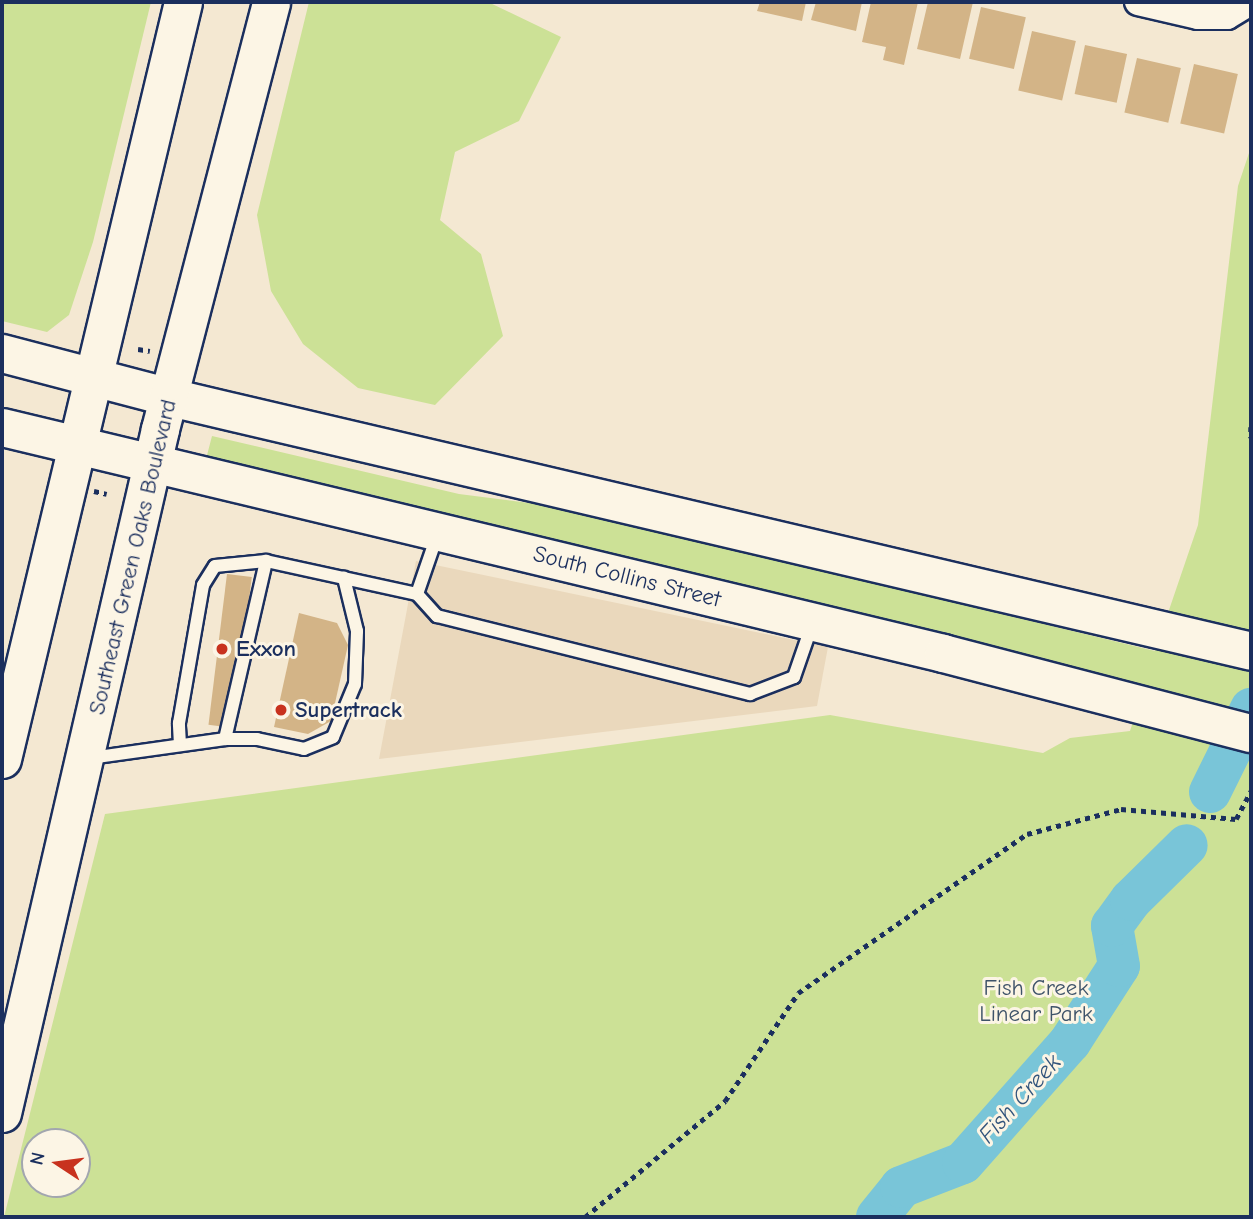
<!DOCTYPE html>
<html>
<head>
<meta charset="utf-8">
<style>
	body { margin:0 }
	#map { position:relative; width:1253px; height:1219px; overflow:hidden; background:#f4e8d2; font-family:"Comic Neue",sans-serif }
	div>[style] { position:absolute }
	.built>* { inset:0; background:#ead8bc }
	.green>* { inset:0; background:#cce196 }
	.river>* { height:42px; margin:-21px; padding:0 21px; transform-origin:21px; border-radius:21px; background:#79c5d8 }
	.building>* { inset:0; background:#d3b487; transform-origin:0 0 }
	.path>* { height:4.5px; margin-top:-2.25px; transform-origin:0; background:repeating-linear-gradient(90deg,#1b2f5e 0 5px,transparent 0 10px) }
	.roads { filter:drop-shadow(2px 0 #1b2f5e) drop-shadow(-2px 0 #1b2f5e) drop-shadow(0 2px #1b2f5e) drop-shadow(0 -2px #1b2f5e) }
	.lane>* { height:12px; margin:-6px; padding:0 6px; transform-origin:6px; border-radius:6px; background:#fcf5e5 }
	.street>* { height:26px; margin:-13px; padding:0 13px; transform-origin:13px; border-radius:13px; background:#fcf5e5 }
	.secondary>* { height:37px; margin:-18.5px; padding:0 18.5px; transform-origin:18.5px; border-radius:18.5px; background:#fcf5e5 }
	.dots>* { width:19px; height:19px; translate:-50% -50%; box-sizing:border-box; border:4px solid #fcf5e5; border-radius:50% }
	span { translate:-50% -50%; white-space:nowrap; text-align:center; line-height:1.15; -webkit-text-stroke:6px #fcf5e5; paint-order:stroke }
	.street-label { font-size:23px; color:#1b2f5e }
	.poi-label { font-size:23px; color:#1b2f5e; font-weight:700 }
	.left { translate:0 -50%; text-align:left }
	.park-label { font-size:23px; color:#3e5369 }
	.water-label { font-size:24px; color:#32547c; font-style:italic }
	.frame { position:absolute; inset:0; border:4px solid #1b2f5e; pointer-events:none }
	.north { position:absolute; left:21px; top:1128px; width:70px; height:70px; box-sizing:border-box; background:#fcf5e5; border:2px solid #a2a6af; border-radius:50%; rotate:283deg; font-size:19px; font-weight:700; line-height:28px; text-align:center; color:#1b2f5e }
	.north::after { content:''; display:block; margin:auto; width:24px; height:32px; background:#c8321e; clip-path:polygon(50% 0,100% 100%,50% 72%,0 100%) }
</style>
</head>
<body>
<div id="map">
	<div class="built">
		<div style="clip-path:polygon(416px 561px,828px 647px,817px 706px,379px 759px)"></div>
	</div>
	<div class="green">
		<div style="clip-path:polygon(2px 2px,151px 2px,93px 242px,69px 315px,47px 332px,2px 321px)"></div>
		<div style="clip-path:polygon(309px 2px,488px 2px,561px 37px,519px 121px,455px 152px,440px 220px,481px 254px,503px 336px,435px 405px,358px 388px,303px 344px,271px 291px,257px 215px)"></div>
		<div style="clip-path:polygon(evenodd,1251px 147px,1251px 1217px,4px 1217px,105px 814px,830px 715px,1043px 753px,1070px 738px,1130px 731px,1143px 691px,205px 463px,212px 436px,459px 494px,567px 508px,1155px 651px,1198px 525px,1238px 186px,1251px 147px,35px 1142px,77px 1142px,77px 1184px,35px 1184px,35px 1142px)"></div>
	</div>
	<div class="river">
		<div style="left:1210px;top:792px;width:93px;rotate:-63.7deg"></div>
		<div style="left:877px;top:1217px;width:38px;rotate:-51deg"></div>
		<div style="left:901px;top:1187px;width:66px;rotate:-21.2deg"></div>
		<div style="left:963px;top:1163px;width:162px;rotate:-48.5deg"></div>
		<div style="left:1070px;top:1042px;width:90px;rotate:-57.2deg"></div>
		<div style="left:1119px;top:966px;width:41px;rotate:-99.9deg"></div>
		<div style="left:1112px;top:926px;width:32px;rotate:-54deg"></div>
		<div style="left:1131px;top:900px;width:78px;rotate:-44.5deg"></div>
	</div>
	<div class="building">
		<div style="clip-path:polygon(760px 2px,806px 2px,802px 21px,757px 11px)"></div>
		<div style="clip-path:polygon(816px 2px,862px 2px,856px 31px,811px 20px)"></div>
		<div style="clip-path:polygon(871px 2px,918px 2px,904px 65px,883px 60px,886px 47px,862px 42px)"></div>
		<div style="clip-path:polygon(928px 2px,973px 2px,960px 59px,917px 49px)"></div>
		<div style="left:981px;top:7px;width:46px;height:53px;rotate:13deg"></div>
		<div style="left:1032px;top:31px;width:45px;height:61px;rotate:13deg"></div>
		<div style="left:1085px;top:45px;width:43px;height:50px;rotate:12deg"></div>
		<div style="left:1137px;top:58px;width:45px;height:56px;rotate:13deg"></div>
		<div style="left:1194px;top:64px;width:45px;height:61px;rotate:13deg"></div>
		<div style="left:227px;top:574px;width:25px;height:152px;rotate:7deg"></div>
		<div style="clip-path:polygon(299px 613px,337px 623px,348px 645px,331px 721px,308px 734px,274px 727px)"></div>
	</div>
	<div class="path">
		<div style="left:138px;top:349px;width:12px;rotate:9deg"></div>
		<div style="left:1251px;top:427px;width:11px;rotate:90deg"></div>
		<div style="left:94px;top:491px;width:13px;rotate:13deg"></div>
		<div style="left:585px;top:1217px;width:182px;rotate:-39.6deg"></div>
		<div style="left:725px;top:1101px;width:130px;rotate:-55.9deg"></div>
		<div style="left:798px;top:993px;width:279px;rotate:-34.8deg"></div>
		<div style="left:1027px;top:834px;width:97px;rotate:-14.9deg"></div>
		<div style="left:1121px;top:809px;width:115px;rotate:5deg"></div>
		<div style="left:1236px;top:819px;width:32px;rotate:-62deg"></div>
	</div>
	<div class="roads">
		<div class="lane">
			<div style="left:417px;top:594px;width:30px;rotate:48deg"></div>
			<div style="left:437px;top:616px;width:323px;rotate:14deg"></div>
			<div style="left:750px;top:694px;width:47px;rotate:-21.1deg"></div>
			<div style="left:794px;top:677px;width:55px;rotate:-70.9deg"></div>
			<div style="left:225px;top:739px;width:32px"></div>
			<div style="left:257px;top:739px;width:48px;rotate:12deg"></div>
			<div style="left:304px;top:749px;width:31px;rotate:-22deg"></div>
			<div style="left:333px;top:737px;width:57px;rotate:-67.5deg"></div>
			<div style="left:355px;top:684px;width:53px;rotate:-87.8deg"></div>
			<div style="left:357px;top:631px;width:55px;rotate:-103.8deg"></div>
			<div style="left:180px;top:745px;width:22px;rotate:-93deg"></div>
			<div style="left:179px;top:723px;width:140px;rotate:-80.1deg"></div>
			<div style="left:203px;top:585px;width:22px;rotate:-58deg"></div>
			<div style="left:215px;top:566px;width:51px;rotate:-5.6deg"></div>
			<div style="left:90px;top:758px;width:136px;rotate:-8deg"></div>
			<div style="left:225px;top:739px;width:183px;rotate:-77deg"></div>
			<div style="left:266px;top:561px;width:155px;rotate:12.3deg"></div>
			<div style="left:417px;top:594px;width:65px;rotate:-71deg"></div>
		</div>
		<div class="street">
			<div style="left:1138px;top:2px;width:62px;rotate:13.1deg"></div>
			<div style="left:1198px;top:16px;width:29px"></div>
			<div style="left:1227px;top:16px;width:27px;rotate:-31deg"></div>
		</div>
		<div class="secondary">
			<div style="left:2px;top:353px;width:174px;rotate:14.7deg"></div>
			<div style="left:170px;top:397px;width:1110px;rotate:13.22deg"></div>
			<div style="left:2px;top:427px;width:968px;rotate:13.5deg"></div>
			<div style="left:943px;top:653px;width:318px;rotate:14.6deg"></div>
			<div style="left:2px;top:759px;width:778px;rotate:-76.55deg"></div>
			<div style="left:2px;top:1113px;width:702px;rotate:-76.99deg"></div>
			<div style="left:160px;top:429px;width:441px;rotate:-75.4deg"></div>
		</div>
	</div>
	<div class="dots">
		<div style="left:222px;top:649px;background:#c8321e"></div>
		<div style="left:281px;top:710px;background:#c8321e"></div>
	</div>
	<div class="street-label">
		<span style="left:133px;top:557px;rotate:-77deg">Southeast Green Oaks Boulevard</span>
		<span style="left:627px;top:577px;rotate:14deg">South Collins Street</span>
	</div>
	<div class="poi-label">
		<span class="left" style="left:236px;top:649px">Exxon</span>
		<span class="left" style="left:295px;top:710px">Supertrack</span>
	</div>
	<div class="park-label">
		<span style="left:1036px;top:1001px">Fish Creek<br>Linear Park</span>
	</div>
	<div class="water-label">
		<span style="left:1020px;top:1099px;rotate:-48deg">Fish Creek</span>
	</div>
	<div class="frame"></div>
	<div class="north">N</div>
</div>
</body>
</html>
